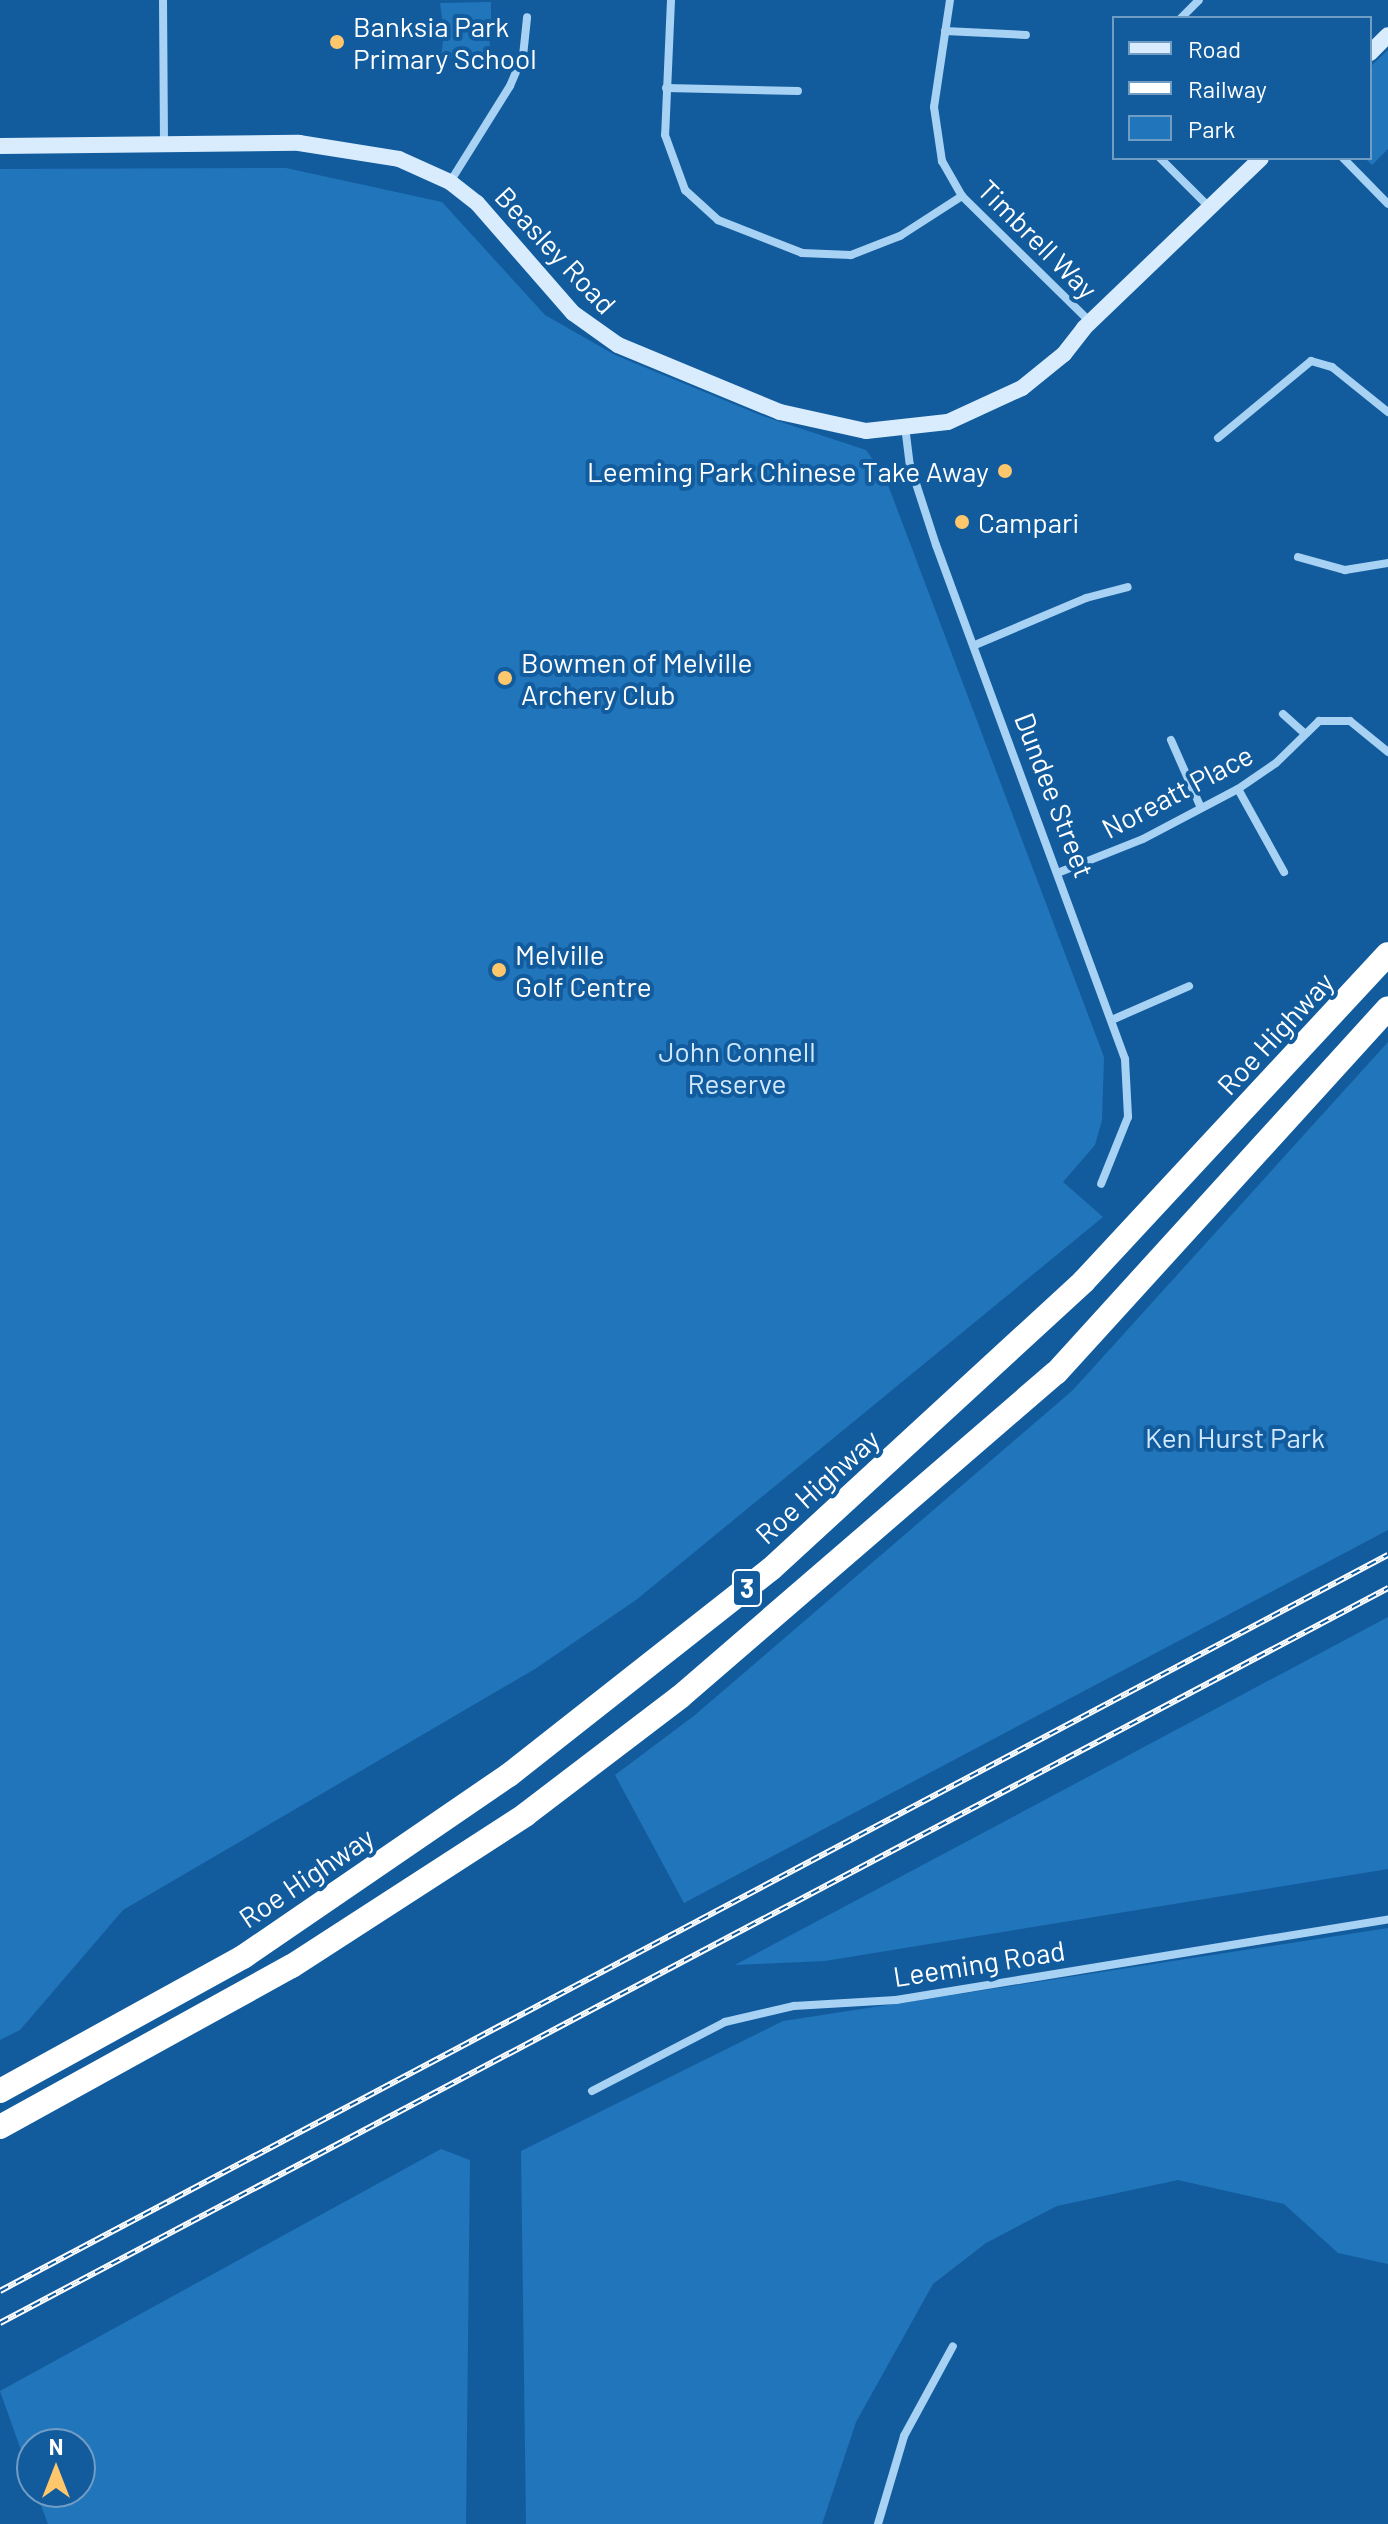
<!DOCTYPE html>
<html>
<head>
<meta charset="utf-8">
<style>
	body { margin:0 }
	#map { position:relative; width:1388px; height:2524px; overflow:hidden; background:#125c9e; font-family:Barlow,sans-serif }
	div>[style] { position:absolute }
	.green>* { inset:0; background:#2175bb }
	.minor>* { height:8px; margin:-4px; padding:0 4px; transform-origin:4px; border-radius:4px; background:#a8d2f4 }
	.secondary>* { height:16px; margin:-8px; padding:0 8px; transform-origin:8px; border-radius:8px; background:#d8ecfd }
	.motorway>* { height:24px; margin:-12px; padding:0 12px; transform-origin:12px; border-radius:12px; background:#fff }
	.rail>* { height:6px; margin-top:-3px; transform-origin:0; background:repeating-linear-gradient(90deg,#125c9e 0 9px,#fff 0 18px); box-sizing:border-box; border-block:2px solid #fff }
	.dots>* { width:22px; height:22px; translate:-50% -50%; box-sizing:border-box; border:4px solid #125c9e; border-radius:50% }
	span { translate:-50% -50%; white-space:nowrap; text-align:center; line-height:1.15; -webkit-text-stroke:8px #125c9e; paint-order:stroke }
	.shield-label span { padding:2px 6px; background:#125c9e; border:2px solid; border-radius:6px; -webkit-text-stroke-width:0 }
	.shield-label { font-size:26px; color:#fff; font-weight:700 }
	.poi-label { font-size:28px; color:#fff }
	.left { translate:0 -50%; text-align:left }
	.right { translate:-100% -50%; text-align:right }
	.street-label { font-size:28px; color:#fff }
	.park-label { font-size:28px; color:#d1e9fe }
	.legend { position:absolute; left:1112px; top:16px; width:260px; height:144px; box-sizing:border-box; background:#125c9e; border:2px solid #719dc5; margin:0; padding:10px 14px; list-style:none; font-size:24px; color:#fff }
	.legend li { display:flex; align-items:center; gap:16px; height:40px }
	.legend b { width:40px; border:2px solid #719dc5 }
	.north { position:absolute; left:16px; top:2428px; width:80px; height:80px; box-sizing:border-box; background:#125c9e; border:2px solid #719dc5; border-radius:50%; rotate:0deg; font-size:22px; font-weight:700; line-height:32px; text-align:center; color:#fff }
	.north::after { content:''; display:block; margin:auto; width:28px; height:36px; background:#ffc76c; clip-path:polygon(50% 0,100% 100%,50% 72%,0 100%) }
</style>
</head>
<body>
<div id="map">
	<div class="green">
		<div style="clip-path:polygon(491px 2px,491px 28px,487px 28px,492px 57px,441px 58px,444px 32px,440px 3px)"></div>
		<div style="clip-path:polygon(1388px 50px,1388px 149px,1372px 165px,1365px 158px,1370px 158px,1370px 67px)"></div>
		<div style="clip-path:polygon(286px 168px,442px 202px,545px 315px,615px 355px,760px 415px,866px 450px,885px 477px,1104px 1057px,1102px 1120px,1095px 1145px,1063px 1182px,1103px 1217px,636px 1600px,535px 1669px,123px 1910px,20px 2030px,0 2040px,0 169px)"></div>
		<div style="clip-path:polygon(1388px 1042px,1388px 1530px,684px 1903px,615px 1775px,695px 1715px,1073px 1390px)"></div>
		<div style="clip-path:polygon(1388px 1617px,1388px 1869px,825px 1961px,735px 1965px)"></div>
		<div style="clip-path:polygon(1388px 1928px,1388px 2264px,1338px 2253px,1284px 2204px,1178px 2180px,1057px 2206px,986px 2243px,933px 2284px,856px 2422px,822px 2524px,526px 2524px,521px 2151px,783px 2021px)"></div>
		<div style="clip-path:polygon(441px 2149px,470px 2160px,466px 2524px,48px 2524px,36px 2492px,80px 2492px,80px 2444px,32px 2444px,32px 2481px,0 2391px)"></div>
	</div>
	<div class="minor">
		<div style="left:163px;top:0;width:145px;rotate:89.6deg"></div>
		<div style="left:671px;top:0;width:135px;rotate:92.5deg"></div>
		<div style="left:665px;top:135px;width:59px;rotate:70deg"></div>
		<div style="left:685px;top:190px;width:45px;rotate:42.3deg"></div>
		<div style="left:718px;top:220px;width:90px;rotate:21.4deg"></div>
		<div style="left:802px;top:253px;width:49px;rotate:2.3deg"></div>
		<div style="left:851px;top:255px;width:53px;rotate:-21.2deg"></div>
		<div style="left:900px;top:236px;width:74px;rotate:-32.8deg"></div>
		<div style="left:950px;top:0;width:108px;rotate:98.5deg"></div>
		<div style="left:934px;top:107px;width:55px;rotate:81.6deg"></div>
		<div style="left:942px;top:161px;width:40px;rotate:60.3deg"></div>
		<div style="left:962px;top:196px;width:180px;rotate:44.5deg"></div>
		<div style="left:1181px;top:18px;width:25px;rotate:-45deg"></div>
		<div style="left:945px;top:31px;width:81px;rotate:2.8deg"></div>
		<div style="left:666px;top:88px;width:132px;rotate:1.3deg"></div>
		<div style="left:1160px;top:158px;width:69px;rotate:45deg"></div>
		<div style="left:1343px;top:158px;width:64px;rotate:45.6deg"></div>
		<div style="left:450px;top:182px;width:113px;rotate:-58deg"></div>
		<div style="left:510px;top:86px;width:33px;rotate:-67deg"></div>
		<div style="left:523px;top:56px;width:39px;rotate:-84deg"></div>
		<div style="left:905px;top:426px;width:39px;rotate:83deg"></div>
		<div style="left:910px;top:465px;width:84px;rotate:72deg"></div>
		<div style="left:936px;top:545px;width:548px;rotate:69.81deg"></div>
		<div style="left:1125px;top:1059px;width:58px;rotate:87deg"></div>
		<div style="left:1128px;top:1117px;width:72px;rotate:111.9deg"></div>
		<div style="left:1218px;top:438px;width:121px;rotate:-39.6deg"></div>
		<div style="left:1311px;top:361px;width:22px;rotate:16deg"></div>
		<div style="left:1332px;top:367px;width:72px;rotate:38.8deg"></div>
		<div style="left:1298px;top:557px;width:49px;rotate:15.5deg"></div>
		<div style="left:1345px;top:570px;width:44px;rotate:-9.2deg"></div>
		<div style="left:975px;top:645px;width:121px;rotate:-22.9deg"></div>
		<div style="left:1086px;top:598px;width:43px;rotate:-14.7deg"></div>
		<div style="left:1283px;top:714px;width:28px;rotate:42deg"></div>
		<div style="left:1171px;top:740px;width:74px;rotate:66.2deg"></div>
		<div style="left:1238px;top:789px;width:95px;rotate:61deg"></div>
		<div style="left:1060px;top:872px;width:89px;rotate:-21.7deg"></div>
		<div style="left:1143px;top:839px;width:107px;rotate:-27.8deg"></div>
		<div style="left:1238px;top:789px;width:46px;rotate:-34.4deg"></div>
		<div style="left:1276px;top:763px;width:60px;rotate:-44.3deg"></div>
		<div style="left:1319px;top:721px;width:31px"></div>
		<div style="left:1350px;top:721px;width:49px;rotate:39.2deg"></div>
		<div style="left:1114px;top:1019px;width:82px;rotate:-23.7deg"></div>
		<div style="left:592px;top:2091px;width:150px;rotate:-27.4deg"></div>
		<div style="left:725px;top:2022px;width:71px;rotate:-13.1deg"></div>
		<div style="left:794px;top:2006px;width:102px;rotate:-3.4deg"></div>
		<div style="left:896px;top:2000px;width:499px;rotate:-9.3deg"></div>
		<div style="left:878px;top:2524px;width:92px;rotate:-73.5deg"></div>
		<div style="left:904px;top:2436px;width:102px;rotate:-61.4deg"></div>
	</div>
	<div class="secondary">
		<div style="left:1370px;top:53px;width:25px;rotate:-45deg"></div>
		<div style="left:0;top:146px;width:299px;rotate:-0.6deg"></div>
		<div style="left:299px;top:143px;width:101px;rotate:9.1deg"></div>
		<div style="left:399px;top:159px;width:56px;rotate:24.3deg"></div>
		<div style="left:450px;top:182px;width:34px;rotate:38deg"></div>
		<div style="left:477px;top:203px;width:146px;rotate:48.9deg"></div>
		<div style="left:573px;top:313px;width:55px;rotate:35.4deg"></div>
		<div style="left:618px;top:345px;width:175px;rotate:22.5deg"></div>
		<div style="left:780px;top:412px;width:88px;rotate:12.5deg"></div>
		<div style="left:866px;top:431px;width:82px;rotate:-6.3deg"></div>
		<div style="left:948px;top:422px;width:81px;rotate:-24.7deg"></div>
		<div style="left:1022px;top:388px;width:54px;rotate:-39deg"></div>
		<div style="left:1064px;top:354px;width:33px;rotate:-52deg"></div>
		<div style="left:1084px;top:328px;width:245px;rotate:-43.8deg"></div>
	</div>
	<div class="motorway">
		<div style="left:0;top:2091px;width:277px;rotate:-28.9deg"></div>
		<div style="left:243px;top:1957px;width:322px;rotate:-34.4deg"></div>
		<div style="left:509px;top:1775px;width:333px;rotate:-38.2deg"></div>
		<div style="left:771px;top:1569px;width:425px;rotate:-42.6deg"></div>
		<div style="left:1084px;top:1281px;width:446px;rotate:-47.1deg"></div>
		<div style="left:0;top:2127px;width:333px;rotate:-28.9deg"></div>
		<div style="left:292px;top:1966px;width:278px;rotate:-32.9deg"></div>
		<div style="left:525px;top:1815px;width:195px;rotate:-37.3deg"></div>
		<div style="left:680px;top:1697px;width:496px;rotate:-40.8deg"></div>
		<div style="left:1056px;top:1373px;width:493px;rotate:-47.7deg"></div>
	</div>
	<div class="rail">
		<div style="left:0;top:2291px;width:1571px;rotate:-27.94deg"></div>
		<div style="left:0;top:2323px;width:1571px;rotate:-27.9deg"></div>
	</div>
	<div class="dots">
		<div style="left:337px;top:42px;background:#ffc76c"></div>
		<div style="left:1005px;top:471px;background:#ffc76c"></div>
		<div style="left:962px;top:522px;background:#ffc76c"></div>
		<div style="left:505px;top:678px;background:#ffc76c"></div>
		<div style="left:499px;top:970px;background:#ffc76c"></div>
	</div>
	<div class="shield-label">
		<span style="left:747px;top:1588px">3</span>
	</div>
	<div class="poi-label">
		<span class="left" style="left:353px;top:42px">Banksia Park<br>Primary School</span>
		<span class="right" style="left:989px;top:471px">Leeming Park Chinese Take Away</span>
		<span class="left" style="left:978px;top:522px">Campari</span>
		<span class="left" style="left:521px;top:678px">Bowmen of Melville<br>Archery Club</span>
		<span class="left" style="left:515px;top:970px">Melville<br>Golf Centre</span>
	</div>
	<div class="street-label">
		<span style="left:1038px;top:239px;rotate:45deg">Timbrell Way</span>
		<span style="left:556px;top:250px;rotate:47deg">Beasley Road</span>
		<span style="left:1177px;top:791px;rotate:-28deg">Noreatt Place</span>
		<span style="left:1055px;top:795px;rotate:69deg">Dundee Street</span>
		<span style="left:1275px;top:1033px;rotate:-47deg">Roe Highway</span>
		<span style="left:817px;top:1486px;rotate:-42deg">Roe Highway</span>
		<span style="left:306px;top:1877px;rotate:-34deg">Roe Highway</span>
		<span style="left:979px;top:1963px;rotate:-9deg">Leeming Road</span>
	</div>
	<div class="park-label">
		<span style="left:737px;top:1067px">John Connell<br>Reserve</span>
		<span style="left:1235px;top:1437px">Ken Hurst Park</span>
	</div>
	<ul class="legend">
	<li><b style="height:10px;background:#d8ecfd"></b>Road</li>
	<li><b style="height:10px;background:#fff"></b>Railway</li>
	<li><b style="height:22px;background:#2175bb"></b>Park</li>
	</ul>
	<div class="north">N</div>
</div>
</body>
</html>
